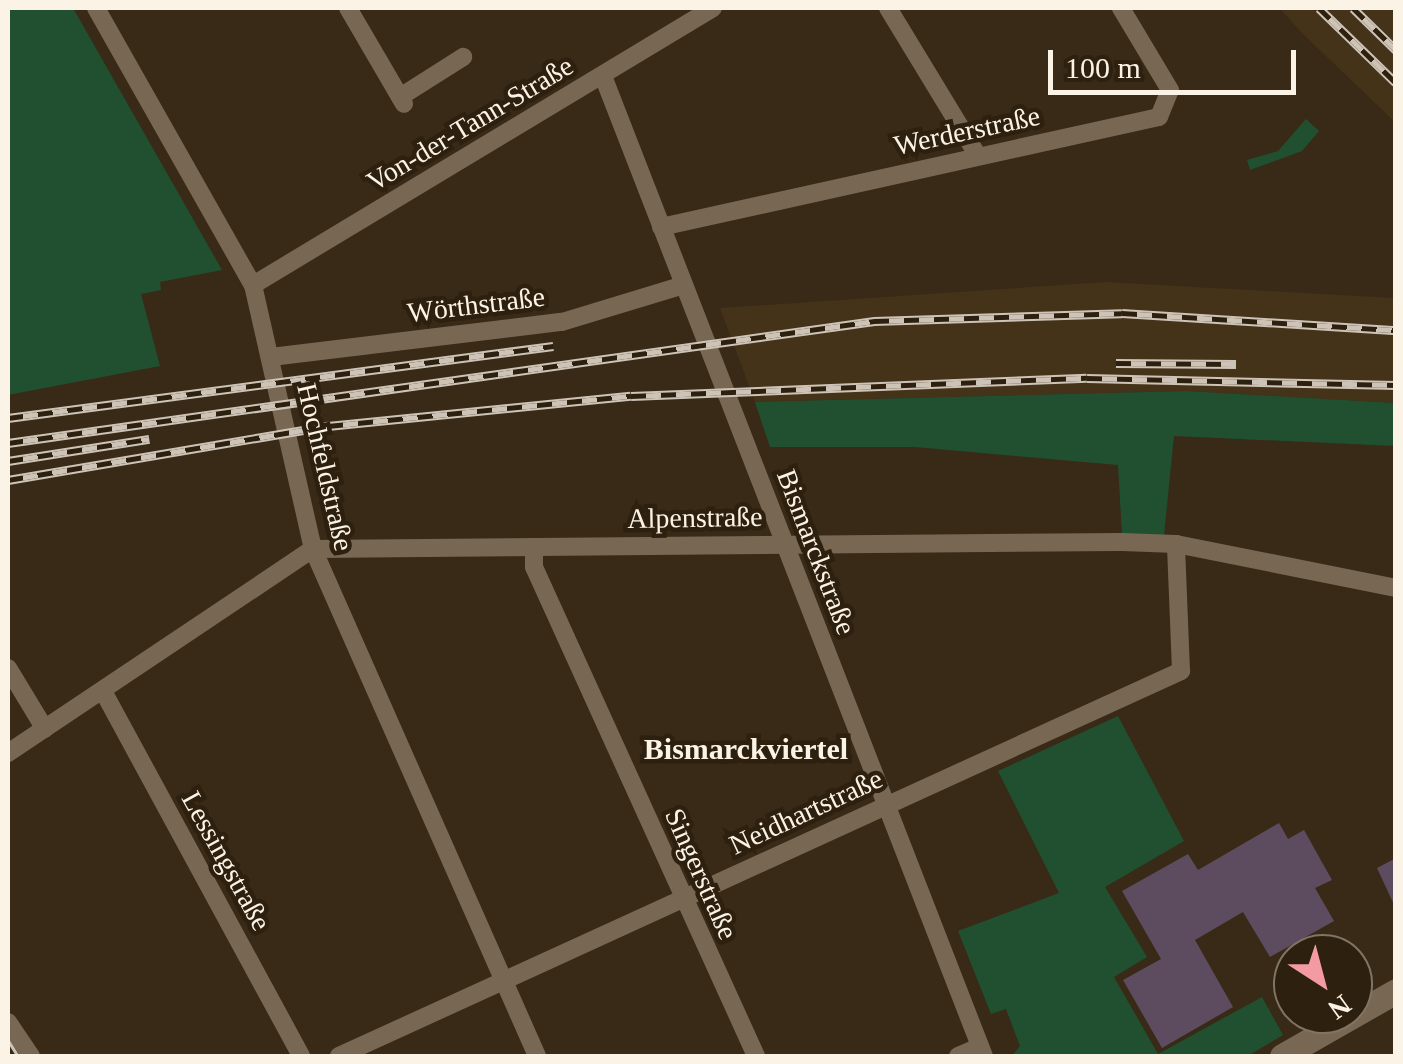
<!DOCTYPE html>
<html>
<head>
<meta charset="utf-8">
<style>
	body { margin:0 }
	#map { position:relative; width:1403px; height:1064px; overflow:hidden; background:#382a17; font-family:Georgia,serif }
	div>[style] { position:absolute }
	.built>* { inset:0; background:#443219 }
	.green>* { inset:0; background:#205030 }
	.building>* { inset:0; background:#5d4c5f }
	.street>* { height:18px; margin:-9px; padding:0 9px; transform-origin:9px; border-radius:9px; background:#786853 }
	.secondary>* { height:25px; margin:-12.5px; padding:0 12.5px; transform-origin:12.5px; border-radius:12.5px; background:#786853 }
	.tram>* { height:2.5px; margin:-1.25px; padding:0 1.25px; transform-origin:1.25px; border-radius:1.25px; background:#cdc3b6 }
	.rail>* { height:9px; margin-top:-4.5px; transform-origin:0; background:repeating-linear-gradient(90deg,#2e200e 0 15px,#cdc3b6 0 30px); box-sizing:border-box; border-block:2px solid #cdc3b6 }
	span { translate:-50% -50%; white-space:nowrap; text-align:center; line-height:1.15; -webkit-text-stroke:9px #2e200e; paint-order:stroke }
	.street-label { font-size:28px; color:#fcf3e7 }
	.neighbourhood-label { font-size:30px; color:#fcf3e7; font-weight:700 }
	.frame { position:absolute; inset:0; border:10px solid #fcf3e7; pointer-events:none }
	.north { position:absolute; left:1273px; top:934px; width:100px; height:100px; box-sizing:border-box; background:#2e200e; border:2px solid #807465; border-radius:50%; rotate:144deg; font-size:28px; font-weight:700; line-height:40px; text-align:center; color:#fcf3e7 }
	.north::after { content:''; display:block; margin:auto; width:35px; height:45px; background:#f49aa3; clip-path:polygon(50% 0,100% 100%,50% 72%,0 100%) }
	.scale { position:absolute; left:1048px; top:50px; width:248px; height:45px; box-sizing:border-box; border:5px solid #fcf3e7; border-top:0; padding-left:12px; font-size:30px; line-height:35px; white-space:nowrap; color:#fcf3e7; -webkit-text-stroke:8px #2e200e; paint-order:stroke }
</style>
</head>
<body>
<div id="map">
	<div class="built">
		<div style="clip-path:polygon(1279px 8px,1395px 8px,1395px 122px,1304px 35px)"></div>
		<div style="clip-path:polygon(1105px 282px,1395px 298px,1395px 403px,1187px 391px,755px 402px,720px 308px)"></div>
	</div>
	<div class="green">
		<div style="clip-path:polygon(8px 8px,73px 8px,222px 270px,160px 282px,161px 290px,141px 294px,160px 366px,8px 395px)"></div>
		<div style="clip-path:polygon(1306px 119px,1319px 131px,1302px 151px,1250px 170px,1247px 160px,1278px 151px)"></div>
		<div style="clip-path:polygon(1187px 391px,1395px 403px,1395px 446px,1174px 436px,1164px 536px,1122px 535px,1118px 465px,915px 447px,770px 447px,755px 402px)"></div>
		<div style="clip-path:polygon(1118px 716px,1184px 841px,1105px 887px,1147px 957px,1114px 977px,1158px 1054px,1262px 997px,1283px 1035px,1248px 1056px,1012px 1056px,1020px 1046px,1006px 1009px,991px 1014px,958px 931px,1059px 893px,998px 771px)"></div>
	</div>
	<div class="building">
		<div style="clip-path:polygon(1279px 823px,1288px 839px,1304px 830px,1323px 864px,1332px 880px,1315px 888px,1334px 921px,1270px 957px,1243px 912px,1195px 940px,1233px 1007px,1162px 1048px,1123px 980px,1161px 959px,1122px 891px,1188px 854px,1198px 870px)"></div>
		<div style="clip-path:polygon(1396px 858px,1396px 909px,1377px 868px)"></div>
	</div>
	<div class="street">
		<div style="left:96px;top:8px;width:318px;rotate:60.5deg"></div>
		<div style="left:253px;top:285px;width:271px;rotate:77.2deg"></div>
		<div style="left:313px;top:549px;width:554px;rotate:66.16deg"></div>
		<div style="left:348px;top:8px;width:111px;rotate:59.7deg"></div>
		<div style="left:888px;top:8px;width:173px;rotate:58.7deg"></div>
		<div style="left:603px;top:76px;width:1051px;rotate:68.76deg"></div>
		<div style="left:400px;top:97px;width:75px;rotate:-32.4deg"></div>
		<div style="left:661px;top:227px;width:510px;rotate:-12.46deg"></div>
		<div style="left:1159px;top:117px;width:29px;rotate:-68deg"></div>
		<div style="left:1170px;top:90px;width:96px;rotate:-120.9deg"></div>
		<div style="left:253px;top:285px;width:537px;rotate:-31.06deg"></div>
		<div style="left:271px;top:357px;width:293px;rotate:-6.9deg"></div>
		<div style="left:562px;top:322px;width:127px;rotate:-16.9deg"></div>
		<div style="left:534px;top:547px;width:20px;rotate:90deg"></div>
		<div style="left:534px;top:567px;width:537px;rotate:65.58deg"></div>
		<div style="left:8px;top:668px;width:71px;rotate:58.8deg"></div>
		<div style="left:103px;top:691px;width:415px;rotate:61.5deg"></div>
		<div style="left:8px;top:753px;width:367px;rotate:-33.8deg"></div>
		<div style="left:313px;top:549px;width:809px;rotate:-0.5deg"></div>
		<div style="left:1122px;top:542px;width:54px;rotate:2.1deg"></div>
		<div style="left:1176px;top:544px;width:224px;rotate:11.3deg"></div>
		<div style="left:8px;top:1022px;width:41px;rotate:55.9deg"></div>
		<div style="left:339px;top:1056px;width:926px;rotate:-24.57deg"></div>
		<div style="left:1181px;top:671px;width:127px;rotate:-92.3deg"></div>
		<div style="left:958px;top:1056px;width:23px;rotate:-23deg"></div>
	</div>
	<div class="secondary">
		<div style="left:1282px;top:1056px;width:131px;rotate:-29.7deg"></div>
	</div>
	<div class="tram">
		<div style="left:8px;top:1040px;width:19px;rotate:58deg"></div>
	</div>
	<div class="rail">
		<div style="left:1319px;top:8px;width:107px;rotate:44.2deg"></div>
		<div style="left:1353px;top:8px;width:60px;rotate:44.3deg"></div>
		<div style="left:1116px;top:363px;width:120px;rotate:0.5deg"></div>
		<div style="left:8px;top:418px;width:550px;rotate:-7.53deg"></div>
		<div style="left:8px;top:443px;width:875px;rotate:-8.02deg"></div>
		<div style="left:874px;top:321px;width:248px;rotate:-1.8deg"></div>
		<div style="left:1122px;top:313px;width:275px;rotate:3.6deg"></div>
		<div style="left:8px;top:461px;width:143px;rotate:-8.9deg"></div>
		<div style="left:8px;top:480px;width:325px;rotate:-9.6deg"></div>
		<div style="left:328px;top:426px;width:304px;rotate:-5.7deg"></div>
		<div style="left:631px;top:396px;width:456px;rotate:-2.3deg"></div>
		<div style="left:1087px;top:378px;width:309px;rotate:1.3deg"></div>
	</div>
	<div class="street-label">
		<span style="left:470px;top:124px;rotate:-31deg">Von-der-Tann-Straße</span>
		<span style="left:967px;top:131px;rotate:-12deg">Werderstraße</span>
		<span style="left:476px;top:305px;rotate:-7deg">Wörthstraße</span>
		<span style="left:325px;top:467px;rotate:77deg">Hochfeldstraße</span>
		<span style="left:695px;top:518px;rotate:-1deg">Alpenstraße</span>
		<span style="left:816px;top:552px;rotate:69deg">Bismarckstraße</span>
		<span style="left:806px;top:812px;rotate:-25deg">Neidhartstraße</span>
		<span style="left:226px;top:861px;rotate:61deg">Lessingstraße</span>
		<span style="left:701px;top:874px;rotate:66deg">Singerstraße</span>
	</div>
	<div class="neighbourhood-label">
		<span style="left:746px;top:749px">Bismarckviertel</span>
	</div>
	<div class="frame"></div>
	<div class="north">N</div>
	<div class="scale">100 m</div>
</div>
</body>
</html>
